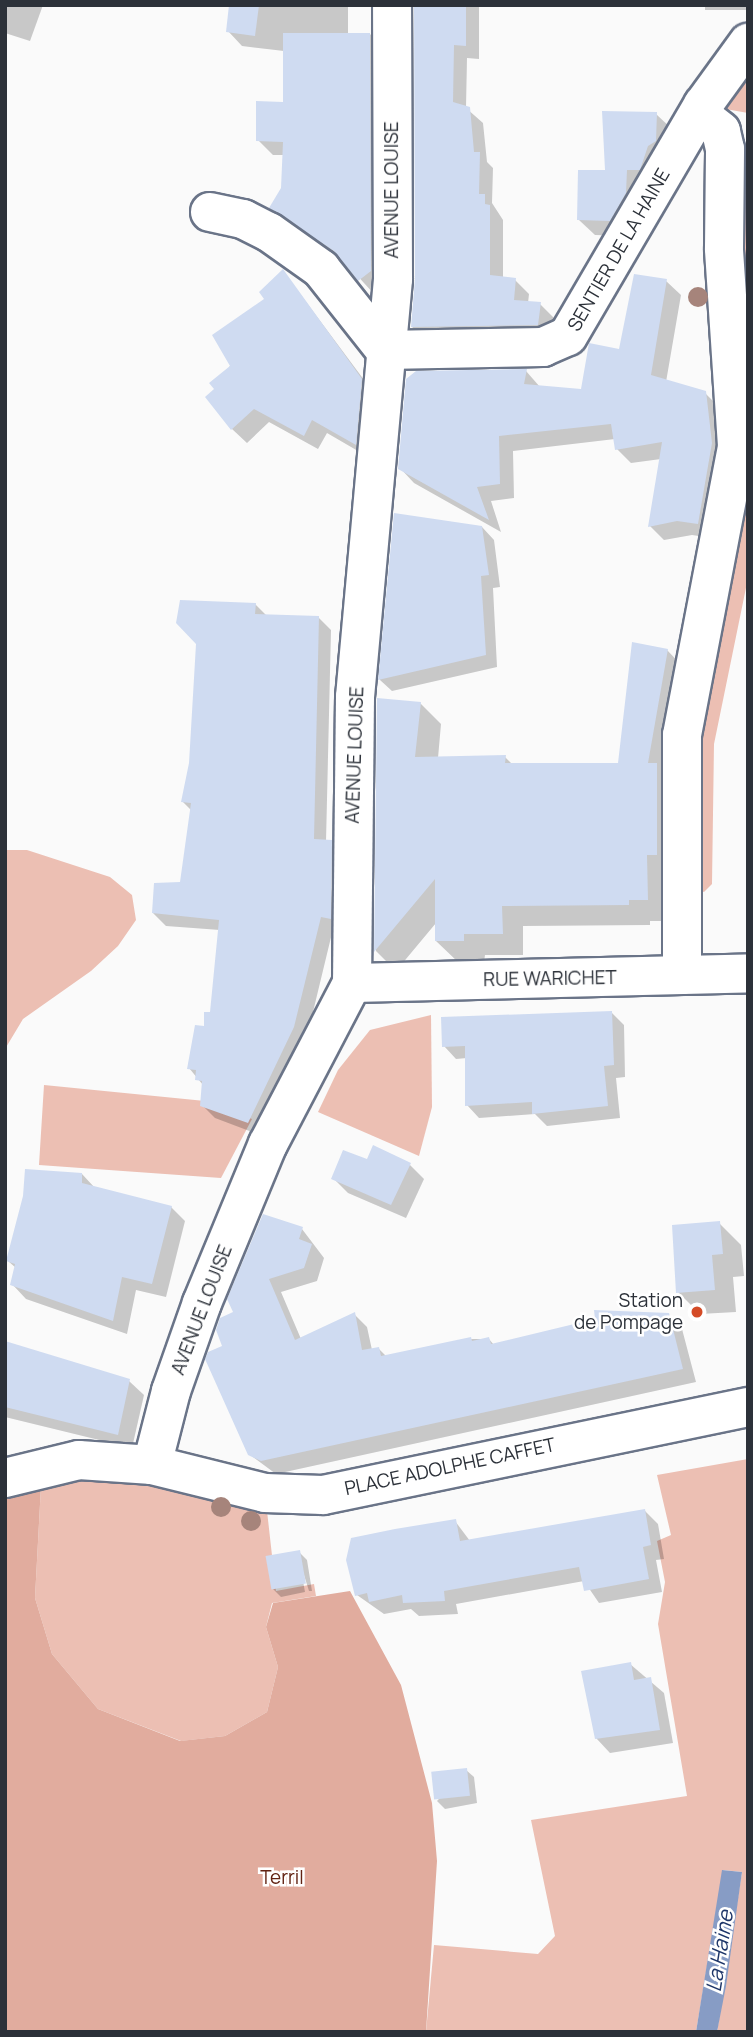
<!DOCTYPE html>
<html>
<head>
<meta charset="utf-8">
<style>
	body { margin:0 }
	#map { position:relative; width:753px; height:2037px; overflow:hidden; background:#fafafa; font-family:Manrope,sans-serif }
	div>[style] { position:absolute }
	.green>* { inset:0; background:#ecbfb3 }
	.forest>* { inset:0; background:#e1ac9e }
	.water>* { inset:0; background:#879cc5 }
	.shadow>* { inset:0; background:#0003; transform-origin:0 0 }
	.building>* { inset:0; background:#cfdbf1; transform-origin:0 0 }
	.roads { filter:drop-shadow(2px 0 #6a7488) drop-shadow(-2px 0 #6a7488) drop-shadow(0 2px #6a7488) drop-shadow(0 -2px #6a7488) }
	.minor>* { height:38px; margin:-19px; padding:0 19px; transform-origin:19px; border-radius:19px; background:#fff }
	.trees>* { width:20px; height:20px; margin:-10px; border-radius:50%; background:#a6847b }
	.dots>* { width:19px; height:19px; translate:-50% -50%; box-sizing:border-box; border:4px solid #fff; border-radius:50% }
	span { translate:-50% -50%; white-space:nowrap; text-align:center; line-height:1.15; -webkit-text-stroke:5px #fff; paint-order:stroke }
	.street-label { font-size:19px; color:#2c3139 }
	.poi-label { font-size:19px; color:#2c3139 }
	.right { translate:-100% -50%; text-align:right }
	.park-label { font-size:19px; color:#622313 }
	.water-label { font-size:21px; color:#1e3669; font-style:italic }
	.frame { position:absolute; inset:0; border:7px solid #2c3139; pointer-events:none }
</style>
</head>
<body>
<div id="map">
	<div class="green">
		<div style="clip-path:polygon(748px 43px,748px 113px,703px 105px)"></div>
		<div style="clip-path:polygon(748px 138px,748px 394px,740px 266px)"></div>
		<div style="clip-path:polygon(748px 496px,748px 578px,714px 744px,712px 884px,704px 892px,694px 888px,693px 761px)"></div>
		<div style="clip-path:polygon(5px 850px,27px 850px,110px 877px,132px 895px,136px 920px,118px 946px,91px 971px,23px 1019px,5px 1049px)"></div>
		<div style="clip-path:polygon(431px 1015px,432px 1107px,419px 1156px,318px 1112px,338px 1070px,370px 1030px)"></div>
		<div style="clip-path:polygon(44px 1085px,205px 1101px,252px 1119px,221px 1178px,39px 1165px)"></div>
		<div style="clip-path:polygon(748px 1459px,748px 2032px,717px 2032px,742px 1872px,723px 1870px,696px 2032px,426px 2032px,434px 1945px,538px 1954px,555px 1936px,531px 1820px,687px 1796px,658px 1624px,665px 1582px,657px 1541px,671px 1535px,657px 1475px)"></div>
		<div style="clip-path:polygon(42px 1467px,265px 1493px,276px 1591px,314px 1584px,316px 1596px,272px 1603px,266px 1627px,278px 1667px,267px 1712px,225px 1736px,181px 1741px,98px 1709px,52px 1654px,35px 1598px)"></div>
	</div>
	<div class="forest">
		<div style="clip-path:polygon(42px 1467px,35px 1598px,52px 1654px,98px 1709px,180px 1741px,225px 1736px,267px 1712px,278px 1667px,266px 1627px,273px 1603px,350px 1591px,401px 1685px,432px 1803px,437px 1861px,426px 2032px,5px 2032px,5px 1478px)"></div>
	</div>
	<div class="water">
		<div style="clip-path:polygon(722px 1870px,742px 1872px,726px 1986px,717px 2032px,696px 2032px)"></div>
	</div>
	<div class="shadow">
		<div style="clip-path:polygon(5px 5px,43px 5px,30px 41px,5px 33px)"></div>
		<div style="clip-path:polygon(231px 5px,348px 5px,348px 34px,370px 34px,384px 49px,374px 294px,344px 261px,272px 207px,283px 188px,284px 155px,273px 155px,258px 140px,284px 104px,284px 51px,242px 46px,228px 31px)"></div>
		<div style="clip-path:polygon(416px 5px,479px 5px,479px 59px,467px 58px,466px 108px,483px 123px,487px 162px,493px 168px,492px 203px,503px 220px,503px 279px,515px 280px,529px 294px,528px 303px,540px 304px,554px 318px,551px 338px,426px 340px,412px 327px,417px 279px)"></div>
		<div style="left:705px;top:5px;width:43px;height:5px"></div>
		<div style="clip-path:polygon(656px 114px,672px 129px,626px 236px,595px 235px,579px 220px,607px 171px)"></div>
		<div style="clip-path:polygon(283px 271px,376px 396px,370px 458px,327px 433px,318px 449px,269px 422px,247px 443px,232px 429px,217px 389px)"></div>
		<div style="clip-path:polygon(666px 281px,681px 295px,666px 382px,705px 393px,720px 408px,725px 458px,712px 538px,692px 535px,664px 540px,650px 526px,661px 459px,631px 463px,617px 449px,615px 439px,513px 451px,514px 498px,491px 501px,501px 532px,414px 483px,400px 468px,526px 371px,540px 387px,583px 391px,621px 351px)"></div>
		<div style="clip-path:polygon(395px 515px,482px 527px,494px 540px,500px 587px,493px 588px,497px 667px,392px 691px,380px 680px)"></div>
		<div style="clip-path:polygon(255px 604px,267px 616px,318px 617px,331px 630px,326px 842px,344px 855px,343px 931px,333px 929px,306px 1041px,260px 1135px,215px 1118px,202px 1105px,203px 1085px,189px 1068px,211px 1014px,220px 930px,166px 926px,153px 913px,182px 883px,192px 811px,182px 801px)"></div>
		<div style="clip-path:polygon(667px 650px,688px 672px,669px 921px,650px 921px,650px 925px,523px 926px,523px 955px,485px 955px,484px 962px,458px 962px,436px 941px,436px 923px,396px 971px,376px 951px,379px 700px,420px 703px,441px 724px,438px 758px,505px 757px,513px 765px,620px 765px)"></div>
		<div style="clip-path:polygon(611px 1012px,624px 1025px,625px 1077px,616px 1078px,620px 1118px,547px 1126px,535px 1114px,479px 1118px,467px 1105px,467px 1058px,456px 1059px,444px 1046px)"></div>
		<div style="clip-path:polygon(368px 1162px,410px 1165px,424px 1179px,406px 1218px,348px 1193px,333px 1178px)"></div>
		<div style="clip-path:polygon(82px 1174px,95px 1188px,171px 1207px,185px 1221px,166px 1297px,136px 1290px,127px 1334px,26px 1299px,12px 1284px,16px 1268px,8px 1261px,25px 1197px)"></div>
		<div style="clip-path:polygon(719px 1223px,741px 1245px,744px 1276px,733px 1277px,736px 1312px,700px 1314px,678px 1292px)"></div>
		<div style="clip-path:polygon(302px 1229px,324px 1258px,317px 1281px,281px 1292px,301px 1339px,354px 1314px,367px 1327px,372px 1350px,379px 1349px,386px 1356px,471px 1339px,489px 1339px,494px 1345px,668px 1315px,682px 1329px,696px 1382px,276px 1474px,249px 1454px,224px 1347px,236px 1313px)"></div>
		<div style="clip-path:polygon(5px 1343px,129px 1381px,144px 1395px,132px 1448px,5px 1417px)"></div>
		<div style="clip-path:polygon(645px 1511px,658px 1524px,664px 1559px,656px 1560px,662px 1592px,599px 1603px,584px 1581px,456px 1604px,458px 1614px,419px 1616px,411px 1609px,384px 1614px,357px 1595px,455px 1521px,470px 1541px)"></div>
		<div style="clip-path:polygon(299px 1552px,307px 1560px,312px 1591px,309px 1591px,299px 1559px,305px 1592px,281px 1597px,273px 1589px)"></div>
		<div style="clip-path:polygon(630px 1664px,664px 1693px,673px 1743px,610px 1753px,596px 1738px)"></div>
		<div style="clip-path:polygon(466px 1770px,474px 1777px,477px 1803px,445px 1809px,437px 1801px)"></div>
	</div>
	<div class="building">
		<div style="clip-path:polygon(229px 5px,259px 5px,255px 36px,226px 32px)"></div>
		<div style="clip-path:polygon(414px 5px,466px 5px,466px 46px,454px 45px,453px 102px,470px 107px,474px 152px,480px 152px,479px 194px,485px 194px,485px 204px,490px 205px,490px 275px,516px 278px,514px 300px,541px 302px,538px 325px,411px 327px,415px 279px)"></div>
		<div style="clip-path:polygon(283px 33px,370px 33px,371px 271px,358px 281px,334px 251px,269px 208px,281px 188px,283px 142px,256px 141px,256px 101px,283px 102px)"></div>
		<div style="clip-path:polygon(602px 111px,657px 112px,656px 141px,648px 146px,640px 170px,627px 170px,626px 193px,610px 221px,577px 220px,578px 170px,605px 170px)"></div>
		<div style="clip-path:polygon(283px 269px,362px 379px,356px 445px,312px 420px,304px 436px,254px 409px,231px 430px,205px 397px,214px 389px,209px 383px,230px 366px,212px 335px,264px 299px,259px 292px)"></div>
		<div style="clip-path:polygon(634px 274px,667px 279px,651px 375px,706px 391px,712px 443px,698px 524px,677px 521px,648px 527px,662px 442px,615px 450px,611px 424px,499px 436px,500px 484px,477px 487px,489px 520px,398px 469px,406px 379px,416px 371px,527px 369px,524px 384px,581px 389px,589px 343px,619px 349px)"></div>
		<div style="clip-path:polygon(394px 513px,482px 526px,489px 575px,481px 576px,486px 655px,378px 680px)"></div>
		<div style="clip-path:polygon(180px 600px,256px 603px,255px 614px,319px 616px,314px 839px,332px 840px,331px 919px,321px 917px,294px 1027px,248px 1123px,200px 1106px,202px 1081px,195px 1080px,196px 1070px,187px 1069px,195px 1025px,204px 1026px,204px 1012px,210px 1012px,219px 920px,152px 913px,154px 883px,180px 882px,191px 803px,181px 802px,189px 763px,196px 644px,176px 623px)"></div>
		<div style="clip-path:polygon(632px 642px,668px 649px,648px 763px,657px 763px,657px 855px,647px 855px,648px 900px,629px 900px,629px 905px,502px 906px,503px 934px,464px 934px,464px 941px,435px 941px,435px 879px,374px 952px,377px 698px,421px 702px,415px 757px,506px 755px,505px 763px,618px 763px)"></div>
		<div style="clip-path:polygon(612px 1011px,614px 1065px,604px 1066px,608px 1106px,532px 1114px,532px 1102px,465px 1106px,465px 1046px,442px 1047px,441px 1017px)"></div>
		<div style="clip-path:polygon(373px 1145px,411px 1163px,391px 1205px,331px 1179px,343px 1150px,367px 1159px)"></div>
		<div style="clip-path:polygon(25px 1169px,82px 1173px,82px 1183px,172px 1206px,152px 1284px,122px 1277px,113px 1321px,10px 1285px,15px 1264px,6px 1261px,23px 1196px)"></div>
		<div style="clip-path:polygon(263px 1214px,303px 1227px,299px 1239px,312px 1244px,304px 1268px,269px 1279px,295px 1340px,355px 1312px,362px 1350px,379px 1347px,381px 1356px,471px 1337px,472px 1341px,489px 1337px,491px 1344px,595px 1319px,594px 1310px,669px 1313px,683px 1369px,261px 1461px,248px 1455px,205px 1359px,208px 1352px,222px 1346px,216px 1330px,220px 1318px,233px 1312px,227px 1299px)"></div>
		<div style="clip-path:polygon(720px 1221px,723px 1254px,712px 1255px,715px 1290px,676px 1293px,672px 1225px)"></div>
		<div style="clip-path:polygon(5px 1341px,130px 1379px,118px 1435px,5px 1407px)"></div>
		<div style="clip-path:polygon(645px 1509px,651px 1545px,643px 1547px,649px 1579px,584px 1591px,579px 1567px,444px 1591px,445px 1601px,403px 1603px,402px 1595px,369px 1602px,367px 1593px,355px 1596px,346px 1560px,351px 1538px,395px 1529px,456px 1519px,460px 1541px)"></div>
		<div style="left:300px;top:1550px;width:34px;height:35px;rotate:80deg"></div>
		<div style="clip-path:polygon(631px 1662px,634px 1680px,651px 1677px,660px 1730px,595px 1739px,581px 1671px)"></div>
		<div style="left:467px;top:1768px;width:28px;height:36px;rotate:84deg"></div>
	</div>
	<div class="roads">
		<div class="minor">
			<div style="left:210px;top:212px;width:34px;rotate:12deg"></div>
			<div style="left:243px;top:219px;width:29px;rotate:27deg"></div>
			<div style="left:269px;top:232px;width:64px;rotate:35.4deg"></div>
			<div style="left:321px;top:269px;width:103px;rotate:51.7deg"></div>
			<div style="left:385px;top:350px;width:158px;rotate:-1.1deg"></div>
			<div style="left:543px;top:347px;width:27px;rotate:-24deg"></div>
			<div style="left:568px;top:336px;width:268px;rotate:-59.7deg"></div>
			<div style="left:703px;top:105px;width:77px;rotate:-54deg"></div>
			<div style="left:682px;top:975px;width:240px;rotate:-90deg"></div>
			<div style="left:682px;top:735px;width:294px;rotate:-79.2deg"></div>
			<div style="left:737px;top:446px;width:198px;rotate:-93.8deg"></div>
			<div style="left:724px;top:248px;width:99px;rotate:-89.4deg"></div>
			<div style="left:725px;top:149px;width:18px;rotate:-103deg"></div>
			<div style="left:721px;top:131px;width:28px;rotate:-142deg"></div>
			<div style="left:352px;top:983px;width:396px;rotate:-1.4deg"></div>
			<div style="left:152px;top:1465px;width:76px;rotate:-75.6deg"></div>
			<div style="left:171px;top:1391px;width:93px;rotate:-70.6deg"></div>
			<div style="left:202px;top:1303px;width:172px;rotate:-67.5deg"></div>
			<div style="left:268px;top:1144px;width:182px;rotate:-62.4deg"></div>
			<div style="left:352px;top:983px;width:286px;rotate:-89.4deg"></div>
			<div style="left:355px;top:697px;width:420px;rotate:-84.8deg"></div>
			<div style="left:393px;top:279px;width:274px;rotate:-90.2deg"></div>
			<div style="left:5px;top:1478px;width:76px;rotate:-13.7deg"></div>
			<div style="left:79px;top:1460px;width:73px;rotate:3.9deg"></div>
			<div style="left:152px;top:1465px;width:116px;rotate:13.9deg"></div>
			<div style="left:265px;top:1493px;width:58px;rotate:2deg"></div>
			<div style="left:323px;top:1495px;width:434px;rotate:-11.7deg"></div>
		</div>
	</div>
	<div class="trees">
		<div style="left:698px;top:297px"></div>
		<div style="left:221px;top:1507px"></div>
		<div style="left:251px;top:1521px"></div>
	</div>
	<div class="dots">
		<div style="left:697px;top:1312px;background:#d44b26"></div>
	</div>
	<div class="street-label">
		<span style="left:392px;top:190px;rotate:-90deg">AVENUE LOUISE</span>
		<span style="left:619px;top:250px;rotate:-60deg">SENTIER DE LA HAINE</span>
		<span style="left:355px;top:755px;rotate:-88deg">AVENUE LOUISE</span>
		<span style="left:550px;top:979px;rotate:-1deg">RUE WARICHET</span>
		<span style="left:202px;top:1310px;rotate:-69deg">AVENUE LOUISE</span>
		<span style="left:450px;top:1467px;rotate:-12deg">PLACE ADOLPHE CAFFET</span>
	</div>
	<div class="poi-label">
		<span class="right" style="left:683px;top:1312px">Station<br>de Pompage</span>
	</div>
	<div class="park-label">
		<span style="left:282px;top:1878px">Terril</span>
	</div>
	<div class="water-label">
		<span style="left:719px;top:1951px;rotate:-81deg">La Haine</span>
	</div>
	<div class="frame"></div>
</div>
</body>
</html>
